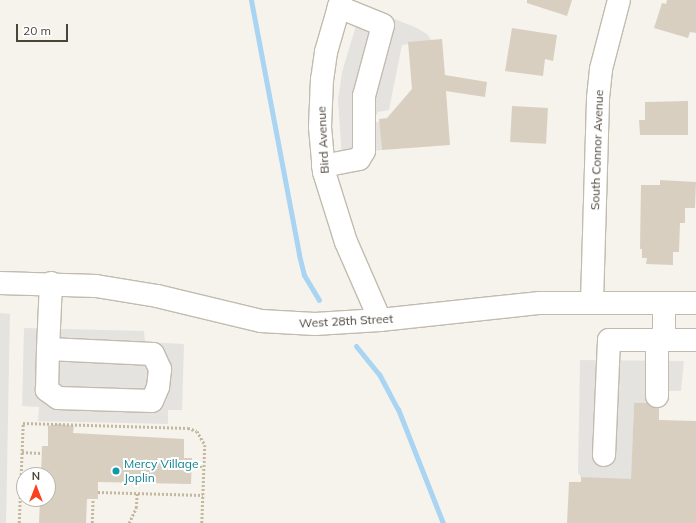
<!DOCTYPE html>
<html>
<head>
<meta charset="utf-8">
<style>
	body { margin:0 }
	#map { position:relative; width:696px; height:523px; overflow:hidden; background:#f6f3ec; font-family:Mulish,sans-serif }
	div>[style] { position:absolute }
	.parking>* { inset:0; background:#e5e3e0 }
	.stream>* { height:5px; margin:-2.5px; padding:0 2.5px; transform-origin:2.5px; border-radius:2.5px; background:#a9d4f2 }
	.building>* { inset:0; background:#d8cfc1; transform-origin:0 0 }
	.path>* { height:2.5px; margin-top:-1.25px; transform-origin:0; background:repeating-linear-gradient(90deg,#c4b79f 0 2px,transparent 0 4px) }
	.roads { filter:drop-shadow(1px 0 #c2bbae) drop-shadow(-1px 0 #c2bbae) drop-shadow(0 1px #c2bbae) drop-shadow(0 -1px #c2bbae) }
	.minor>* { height:22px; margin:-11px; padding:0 11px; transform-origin:11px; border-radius:11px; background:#fff }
	.dots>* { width:11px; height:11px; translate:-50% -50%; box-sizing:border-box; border:2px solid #fff; border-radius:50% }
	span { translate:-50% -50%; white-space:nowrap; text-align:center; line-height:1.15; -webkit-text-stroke:4px #fff; paint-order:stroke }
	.street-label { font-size:12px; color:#4b4439 }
	.culture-label { font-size:12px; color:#0d838f }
	.left { translate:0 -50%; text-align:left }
	.north { position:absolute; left:16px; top:467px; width:40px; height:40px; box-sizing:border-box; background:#fff; border:1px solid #b7b4b0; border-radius:50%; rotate:0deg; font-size:11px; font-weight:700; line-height:16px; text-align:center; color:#4b4439 }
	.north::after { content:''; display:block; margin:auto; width:14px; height:18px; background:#fc3f1d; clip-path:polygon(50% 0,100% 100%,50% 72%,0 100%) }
	.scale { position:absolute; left:16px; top:24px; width:52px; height:18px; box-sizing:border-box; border:2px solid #4b4439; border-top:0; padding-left:5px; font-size:12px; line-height:14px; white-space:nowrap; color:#4b4439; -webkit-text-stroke:3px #fff; paint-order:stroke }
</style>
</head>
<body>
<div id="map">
	<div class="parking">
		<div style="clip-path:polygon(362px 6px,417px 28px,427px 34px,431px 40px,402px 45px,389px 110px,378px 112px,373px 122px,380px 122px,382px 150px,373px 151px,353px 170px,343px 173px,338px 100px,342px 72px)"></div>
		<div style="clip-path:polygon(0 313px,10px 314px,6px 523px,0 523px)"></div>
		<div style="clip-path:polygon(24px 328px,144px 331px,145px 342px,184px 344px,182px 410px,168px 410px,168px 424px,38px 421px,39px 407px,22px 406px)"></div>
		<div style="clip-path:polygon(580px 360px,684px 361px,681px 391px,667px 391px,667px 403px,634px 403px,631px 485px,581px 477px,578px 473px)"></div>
	</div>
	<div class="stream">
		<div style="left:251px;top:0;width:259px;rotate:79.3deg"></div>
		<div style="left:299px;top:255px;width:21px;rotate:76deg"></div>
		<div style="left:304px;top:275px;width:29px;rotate:59deg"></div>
		<div style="left:356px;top:346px;width:36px;rotate:51deg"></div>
		<div style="left:379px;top:374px;width:40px;rotate:62deg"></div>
		<div style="left:398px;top:409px;width:123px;rotate:68.5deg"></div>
	</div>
	<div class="building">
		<div style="clip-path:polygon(527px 0,572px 0,567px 16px,527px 3px)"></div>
		<div style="clip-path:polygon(667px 0,696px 0,696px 33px,690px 32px,688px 38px,654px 28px,662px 3px,666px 4px)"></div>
		<div style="clip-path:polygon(512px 28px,557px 35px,553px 61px,545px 59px,543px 76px,505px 71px)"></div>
		<div style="clip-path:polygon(442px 39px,445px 75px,487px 82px,485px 97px,446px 91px,450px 145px,382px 150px,379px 119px,387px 118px,412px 89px,408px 42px)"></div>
		<div style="clip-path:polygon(688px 101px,688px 135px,640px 135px,639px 120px,645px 120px,645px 102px)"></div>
		<div style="left:512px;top:106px;width:36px;height:36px;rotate:3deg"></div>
		<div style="clip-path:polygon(660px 180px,696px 182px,695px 208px,685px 208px,685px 223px,680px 223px,679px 252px,673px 252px,673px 265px,646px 264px,647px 258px,642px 258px,642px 249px,640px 249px,641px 185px,660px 185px)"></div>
		<div style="clip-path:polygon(634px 403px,647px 403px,659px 408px,659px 420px,696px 421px,696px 523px,567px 523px,569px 482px,581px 482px,581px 477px,631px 479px)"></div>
		<div style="clip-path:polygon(57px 424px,74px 426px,73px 433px,184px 439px,184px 458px,192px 458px,191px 484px,98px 482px,98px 499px,87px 499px,86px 523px,39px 523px,40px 499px,48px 499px,48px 475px,41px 475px,42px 446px,48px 446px,48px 426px)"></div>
	</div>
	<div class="path">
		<div style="left:22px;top:452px;width:19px;rotate:3deg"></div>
		<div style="left:192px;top:467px;width:12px"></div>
		<div style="left:98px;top:492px;width:105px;rotate:1.6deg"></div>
		<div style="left:19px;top:523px;width:100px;rotate:-87.7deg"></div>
		<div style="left:23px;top:423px;width:165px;rotate:1.7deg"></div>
		<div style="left:188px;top:428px;width:9px;rotate:18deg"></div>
		<div style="left:197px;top:431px;width:16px;rotate:60deg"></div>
		<div style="left:205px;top:445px;width:78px;rotate:92.2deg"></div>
		<div style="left:92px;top:523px;width:24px;rotate:-88deg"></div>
		<div style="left:129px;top:523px;width:17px;rotate:-65deg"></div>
		<div style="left:136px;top:508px;width:15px;rotate:-86deg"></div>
	</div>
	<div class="roads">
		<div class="minor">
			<div style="left:341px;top:0;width:54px;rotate:106.1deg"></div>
			<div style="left:326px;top:52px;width:27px;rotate:98deg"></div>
			<div style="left:322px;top:79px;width:48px;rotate:92.4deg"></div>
			<div style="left:320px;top:127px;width:45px;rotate:84.9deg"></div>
			<div style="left:324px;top:172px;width:73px;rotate:72.6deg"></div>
			<div style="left:346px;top:242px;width:85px;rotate:66.4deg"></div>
			<div style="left:323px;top:166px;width:37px;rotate:-11deg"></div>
			<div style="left:359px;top:159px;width:9px;rotate:-58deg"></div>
			<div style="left:364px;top:151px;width:55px;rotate:-90deg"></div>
			<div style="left:364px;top:96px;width:73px;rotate:-75deg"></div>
			<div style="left:383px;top:25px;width:48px;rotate:-157.8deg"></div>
			<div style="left:0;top:283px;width:96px;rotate:1.8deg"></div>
			<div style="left:96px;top:286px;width:62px;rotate:9.3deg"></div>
			<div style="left:157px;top:296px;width:107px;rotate:13.5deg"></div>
			<div style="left:261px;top:321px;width:54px;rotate:3.2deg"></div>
			<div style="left:315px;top:324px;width:65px;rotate:-3.5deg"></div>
			<div style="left:380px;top:320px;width:161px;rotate:-6.1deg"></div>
			<div style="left:540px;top:303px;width:156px"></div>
			<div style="left:592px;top:302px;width:204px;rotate:-88.3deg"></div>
			<div style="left:598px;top:98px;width:29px;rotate:-84deg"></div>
			<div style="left:601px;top:69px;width:71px;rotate:-75.4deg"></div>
			<div style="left:664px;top:303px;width:36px;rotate:90deg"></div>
			<div style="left:657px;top:339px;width:57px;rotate:90deg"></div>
			<div style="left:48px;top:349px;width:105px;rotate:2.7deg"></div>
			<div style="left:153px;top:354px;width:17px;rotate:65deg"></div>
			<div style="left:160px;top:369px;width:18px;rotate:96deg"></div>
			<div style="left:158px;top:387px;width:15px;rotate:113deg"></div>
			<div style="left:152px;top:401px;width:94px;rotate:-178.2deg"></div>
			<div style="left:58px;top:398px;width:14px;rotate:-144deg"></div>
			<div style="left:47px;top:390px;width:41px;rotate:-88.6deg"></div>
			<div style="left:48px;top:349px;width:66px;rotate:-87.4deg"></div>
			<div style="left:604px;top:455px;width:115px;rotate:-87.5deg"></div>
			<div style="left:609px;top:340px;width:87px"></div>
		</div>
	</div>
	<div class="dots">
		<div style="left:116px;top:471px;background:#0f9aa8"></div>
	</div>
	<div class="street-label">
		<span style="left:323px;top:140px;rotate:-93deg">Bird Avenue</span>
		<span style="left:597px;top:150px;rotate:-88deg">South Connor Avenue</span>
		<span style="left:346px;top:321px;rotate:-3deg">West 28th Street</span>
	</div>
	<div class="culture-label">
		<span class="left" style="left:124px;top:471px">Mercy Village<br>Joplin</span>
	</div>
	<div class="north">N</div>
	<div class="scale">20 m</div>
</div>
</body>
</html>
